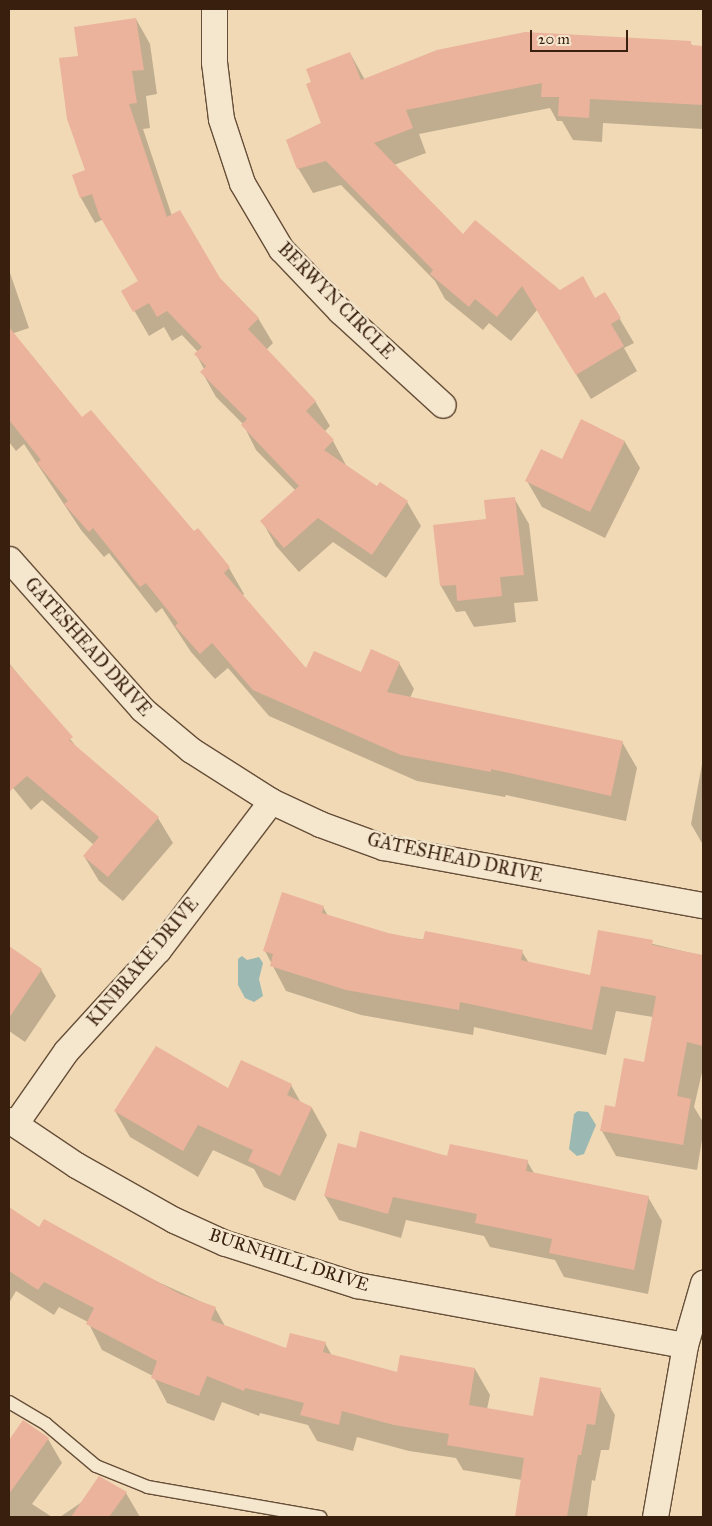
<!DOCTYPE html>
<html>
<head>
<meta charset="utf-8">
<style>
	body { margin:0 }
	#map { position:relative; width:712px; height:1526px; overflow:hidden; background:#f0d9b4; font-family:"IM FELL Great Primer",serif }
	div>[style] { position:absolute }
	.water>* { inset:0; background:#9bb9b2 }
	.shadow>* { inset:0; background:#0003 }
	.building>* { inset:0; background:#ebb29c }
	.roads { filter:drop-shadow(1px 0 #664e38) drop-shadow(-1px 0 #664e38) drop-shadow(0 1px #664e38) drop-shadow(0 -1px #664e38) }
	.service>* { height:12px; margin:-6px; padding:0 6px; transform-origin:6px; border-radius:6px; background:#f5e6ce }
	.minor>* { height:25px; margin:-12.5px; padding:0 12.5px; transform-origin:12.5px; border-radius:12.5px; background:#f5e6ce }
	span { translate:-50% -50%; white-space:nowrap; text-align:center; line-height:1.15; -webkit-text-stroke:5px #f5e6ce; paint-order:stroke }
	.street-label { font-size:18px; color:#381f0e }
	.frame { position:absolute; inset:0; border:10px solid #381f0e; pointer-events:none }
	.scale { position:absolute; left:530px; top:30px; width:98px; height:22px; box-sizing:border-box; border:2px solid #381f0e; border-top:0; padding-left:6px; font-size:15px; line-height:18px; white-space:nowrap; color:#381f0e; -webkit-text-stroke:4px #f5e6ce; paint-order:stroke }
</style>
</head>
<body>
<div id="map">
	<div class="water">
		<div style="clip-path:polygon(242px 956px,247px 960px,259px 957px,263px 963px,259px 979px,263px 996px,254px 1002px,245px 998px,238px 985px,238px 959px)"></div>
		<div style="clip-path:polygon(578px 1111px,588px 1112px,596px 1125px,584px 1154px,577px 1156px,569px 1149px,574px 1114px)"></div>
	</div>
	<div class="shadow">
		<div style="clip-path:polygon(136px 19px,150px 44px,157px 94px,146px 96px,150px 128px,143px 129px,172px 216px,219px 278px,258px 318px,273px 343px,266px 350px,315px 401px,330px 426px,324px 432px,333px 441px,347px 467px,377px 488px,407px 502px,421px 526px,386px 578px,333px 542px,299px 572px,276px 546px,262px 521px,296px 491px,256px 450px,243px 424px,216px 397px,202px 372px,204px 369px,196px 354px,198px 352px,182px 335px,172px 341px,164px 327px,149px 336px,123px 291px,140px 281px,104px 219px,95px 223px,81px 198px,73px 176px,87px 171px,79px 57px)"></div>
		<div style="clip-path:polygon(690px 43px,693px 46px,703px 47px,703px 129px,603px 123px,602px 142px,573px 140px,562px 121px,557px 121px,550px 108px,419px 134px,426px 153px,394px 165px,463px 236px,560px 291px,595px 299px,605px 294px,634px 343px,624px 348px,637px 371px,591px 399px,537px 310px,511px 341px,489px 323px,483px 330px,445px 299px,435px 281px,341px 185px,313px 193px,298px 168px,323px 124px,350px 53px,365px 80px)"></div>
		<div style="clip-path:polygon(9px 270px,29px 328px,11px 334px,82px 419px,194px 533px,198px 530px,229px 568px,244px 594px,242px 596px,307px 670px,362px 673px,399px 663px,414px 689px,410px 698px,622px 742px,637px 768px,626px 821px,506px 795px,505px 797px,417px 781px,269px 716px,228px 668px,215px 679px,191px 652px,162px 608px,156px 613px,109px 553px,104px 557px,81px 530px,24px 444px,16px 451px,9px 442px)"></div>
		<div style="clip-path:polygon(582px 421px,625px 442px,640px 468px,605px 538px,542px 507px,527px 481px,562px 460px)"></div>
		<div style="clip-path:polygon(514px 498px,529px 524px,538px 601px,514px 603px,516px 622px,474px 627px,465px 611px,456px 612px,441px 586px,434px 526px,487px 520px)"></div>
		<div style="clip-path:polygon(9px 663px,78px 749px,158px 818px,173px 843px,123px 901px,99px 881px,84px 856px,94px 845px,42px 800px,31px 810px,9px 783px)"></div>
		<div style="clip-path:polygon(703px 759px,703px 845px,691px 824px)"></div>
		<div style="clip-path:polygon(323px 907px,328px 916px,388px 935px,522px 952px,529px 963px,591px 976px,599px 931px,703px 956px,703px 1068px,694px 1107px,703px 1122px,703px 1134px,697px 1170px,616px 1156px,602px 1131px,645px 1063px,653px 1017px,616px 1011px,606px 1055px,474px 1027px,473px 1035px,361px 1015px,286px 991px,265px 951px)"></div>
		<div style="clip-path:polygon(9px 948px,41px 970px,56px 996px,25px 1042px,9px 1031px)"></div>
		<div style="clip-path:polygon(291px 1085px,301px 1103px,312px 1108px,327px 1135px,295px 1201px,264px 1187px,254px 1169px,213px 1150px,198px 1177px,130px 1137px,115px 1111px,228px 1090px)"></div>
		<div style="clip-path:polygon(357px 1150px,527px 1161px,535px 1175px,648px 1197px,662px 1221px,648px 1294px,564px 1277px,555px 1260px,490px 1247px,484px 1236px,406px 1220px,401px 1238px,339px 1220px,325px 1196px)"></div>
		<div style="clip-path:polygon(9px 1208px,40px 1228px,215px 1308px,225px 1326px,287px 1350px,325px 1343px,332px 1356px,398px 1373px,475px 1369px,490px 1395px,487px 1409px,534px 1417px,600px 1389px,615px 1415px,609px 1450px,601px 1450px,595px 1481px,592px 1480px,587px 1517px,516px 1517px,522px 1480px,463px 1470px,456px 1458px,409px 1451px,357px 1437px,353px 1451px,317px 1441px,308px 1425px,260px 1413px,259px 1416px,222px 1402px,214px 1421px,167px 1403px,153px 1376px,102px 1350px,88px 1322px,59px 1307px,54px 1315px,16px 1291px,9px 1303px)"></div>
		<div style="clip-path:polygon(23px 1422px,48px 1439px,62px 1463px,32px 1504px,52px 1517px,9px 1517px,9px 1444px)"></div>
		<div style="clip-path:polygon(99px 1477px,126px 1493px,140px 1517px,60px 1517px,82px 1502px)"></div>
	</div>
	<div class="building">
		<div style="clip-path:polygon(136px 18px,144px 70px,132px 71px,137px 103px,129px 104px,167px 217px,180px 210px,220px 278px,259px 318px,248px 329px,316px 401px,306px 411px,334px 440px,324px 450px,377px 486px,380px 482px,408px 501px,372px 555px,318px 518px,284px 548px,260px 521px,299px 486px,241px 425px,247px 419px,200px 372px,206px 366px,194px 354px,202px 347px,167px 311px,157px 317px,149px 303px,133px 312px,121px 291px,138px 281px,99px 215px,92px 194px,80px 198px,72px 175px,85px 170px,67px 119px,59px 58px,78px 56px,74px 27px)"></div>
		<div style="clip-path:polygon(525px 32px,691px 41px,691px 45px,703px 46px,703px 105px,590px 99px,589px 118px,558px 116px,559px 97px,541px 97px,542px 83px,406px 110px,413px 128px,374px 143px,463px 234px,475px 220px,560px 290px,583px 276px,595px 298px,605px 292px,621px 318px,611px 324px,624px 346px,576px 375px,522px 286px,497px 317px,475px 299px,469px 307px,430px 274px,433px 270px,326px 161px,297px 169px,286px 140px,321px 123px,306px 84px,311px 82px,306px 69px,350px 52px,361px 80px,437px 50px)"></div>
		<div style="clip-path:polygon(9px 327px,82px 417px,91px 410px,194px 531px,198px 528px,230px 567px,224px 573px,306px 668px,314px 651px,361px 672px,371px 649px,400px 662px,387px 692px,623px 741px,611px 796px,491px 769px,491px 772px,401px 755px,253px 690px,212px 643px,200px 654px,175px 626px,178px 623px,146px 583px,140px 587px,93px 528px,89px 532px,64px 504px,68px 501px,37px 463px,41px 460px,9px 420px)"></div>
		<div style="clip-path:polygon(581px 419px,625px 441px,590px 512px,525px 481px,541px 449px,562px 459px)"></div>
		<div style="clip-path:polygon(515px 497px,524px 575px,500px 577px,502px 596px,457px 601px,456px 585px,440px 586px,433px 525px,486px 519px,484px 500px)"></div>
		<div style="clip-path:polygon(9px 664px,73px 737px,69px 740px,159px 817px,108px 877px,83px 856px,99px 837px,27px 776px,9px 792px)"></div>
		<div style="clip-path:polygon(282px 892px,324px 906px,322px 913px,388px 933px,423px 940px,425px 931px,482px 942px,523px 950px,521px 960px,590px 975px,598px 930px,653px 940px,652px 945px,703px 955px,703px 1046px,687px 1042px,677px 1096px,691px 1099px,683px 1145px,600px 1131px,605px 1105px,615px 1107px,624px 1058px,644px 1062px,656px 996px,601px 986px,592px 1030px,460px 1002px,459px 1010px,346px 990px,270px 966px,273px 954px,263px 951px)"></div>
		<div style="clip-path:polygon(9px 946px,42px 969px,9px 1018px)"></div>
		<div style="clip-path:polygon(156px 1046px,228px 1088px,241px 1060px,292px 1084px,287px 1095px,312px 1107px,280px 1176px,248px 1161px,253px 1150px,198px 1125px,183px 1151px,114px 1111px)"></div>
		<div style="clip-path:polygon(360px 1131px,447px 1156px,450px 1144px,528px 1160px,526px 1171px,649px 1196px,634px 1270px,549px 1253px,552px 1239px,475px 1223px,477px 1214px,393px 1197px,388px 1214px,324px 1196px,338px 1143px,356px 1148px)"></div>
		<div style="clip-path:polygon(9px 1207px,39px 1227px,44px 1219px,180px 1294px,216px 1307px,211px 1320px,286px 1348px,290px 1333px,326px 1342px,323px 1352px,397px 1372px,400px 1355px,475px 1368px,469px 1405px,533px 1416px,540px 1377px,601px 1388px,595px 1425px,587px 1424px,581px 1455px,578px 1455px,567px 1517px,515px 1517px,524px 1458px,447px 1445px,449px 1434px,394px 1425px,342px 1411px,339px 1425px,300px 1415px,304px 1403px,245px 1388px,244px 1391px,207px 1376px,199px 1396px,151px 1378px,157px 1361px,86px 1324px,94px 1308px,44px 1282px,38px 1290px,9px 1271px)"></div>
		<div style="clip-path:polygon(23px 1420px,49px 1438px,9px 1494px,9px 1440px)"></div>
		<div style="clip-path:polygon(99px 1476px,127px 1492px,109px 1517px,71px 1517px)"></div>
	</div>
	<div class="roads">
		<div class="service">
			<div style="left:9px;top:1402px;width:43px;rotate:30.7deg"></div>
			<div style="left:46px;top:1424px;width:65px;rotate:40deg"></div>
			<div style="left:96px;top:1466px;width:56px;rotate:22deg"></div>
			<div style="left:148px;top:1487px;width:175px;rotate:9.9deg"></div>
		</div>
		<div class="minor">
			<div style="left:214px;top:9px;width:53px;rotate:90deg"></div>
			<div style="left:214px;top:62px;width:57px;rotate:83deg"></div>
			<div style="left:221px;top:119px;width:67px;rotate:71.8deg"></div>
			<div style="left:242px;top:183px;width:77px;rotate:59.4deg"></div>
			<div style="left:281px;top:249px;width:86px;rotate:46.4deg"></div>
			<div style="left:340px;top:311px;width:139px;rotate:42.4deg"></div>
			<div style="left:9px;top:559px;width:200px;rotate:48.4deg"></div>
			<div style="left:142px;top:709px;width:64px;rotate:39.9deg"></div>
			<div style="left:191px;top:750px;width:95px;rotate:32.5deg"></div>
			<div style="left:271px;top:801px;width:54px;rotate:25.1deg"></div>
			<div style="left:320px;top:824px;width:67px;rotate:20.1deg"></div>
			<div style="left:383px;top:847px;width:325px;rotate:10.3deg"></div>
			<div style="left:9px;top:1120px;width:81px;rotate:33.9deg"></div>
			<div style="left:76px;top:1165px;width:112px;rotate:29.3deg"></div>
			<div style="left:174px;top:1220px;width:56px;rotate:24.3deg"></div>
			<div style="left:225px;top:1243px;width:139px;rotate:17.7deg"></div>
			<div style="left:357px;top:1285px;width:333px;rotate:10.4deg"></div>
			<div style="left:15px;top:1124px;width:89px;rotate:-55.1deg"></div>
			<div style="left:66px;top:1051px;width:137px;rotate:-47.7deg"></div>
			<div style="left:158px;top:950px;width:187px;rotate:-52.8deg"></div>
			<div style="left:655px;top:1517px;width:175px;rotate:-80.1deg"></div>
			<div style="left:685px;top:1345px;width:65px;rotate:-73.8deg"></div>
		</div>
	</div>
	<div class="street-label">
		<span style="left:336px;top:301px;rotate:45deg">BERWYN CIRCLE</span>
		<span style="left:88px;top:647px;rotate:48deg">GATESHEAD DRIVE</span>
		<span style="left:455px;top:858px;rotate:12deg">GATESHEAD DRIVE</span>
		<span style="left:143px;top:962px;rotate:-50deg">KINBRAKE DRIVE</span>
		<span style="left:289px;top:1260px;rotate:18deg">BURNHILL DRIVE</span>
	</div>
	<div class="frame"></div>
	<div class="scale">20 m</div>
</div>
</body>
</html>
